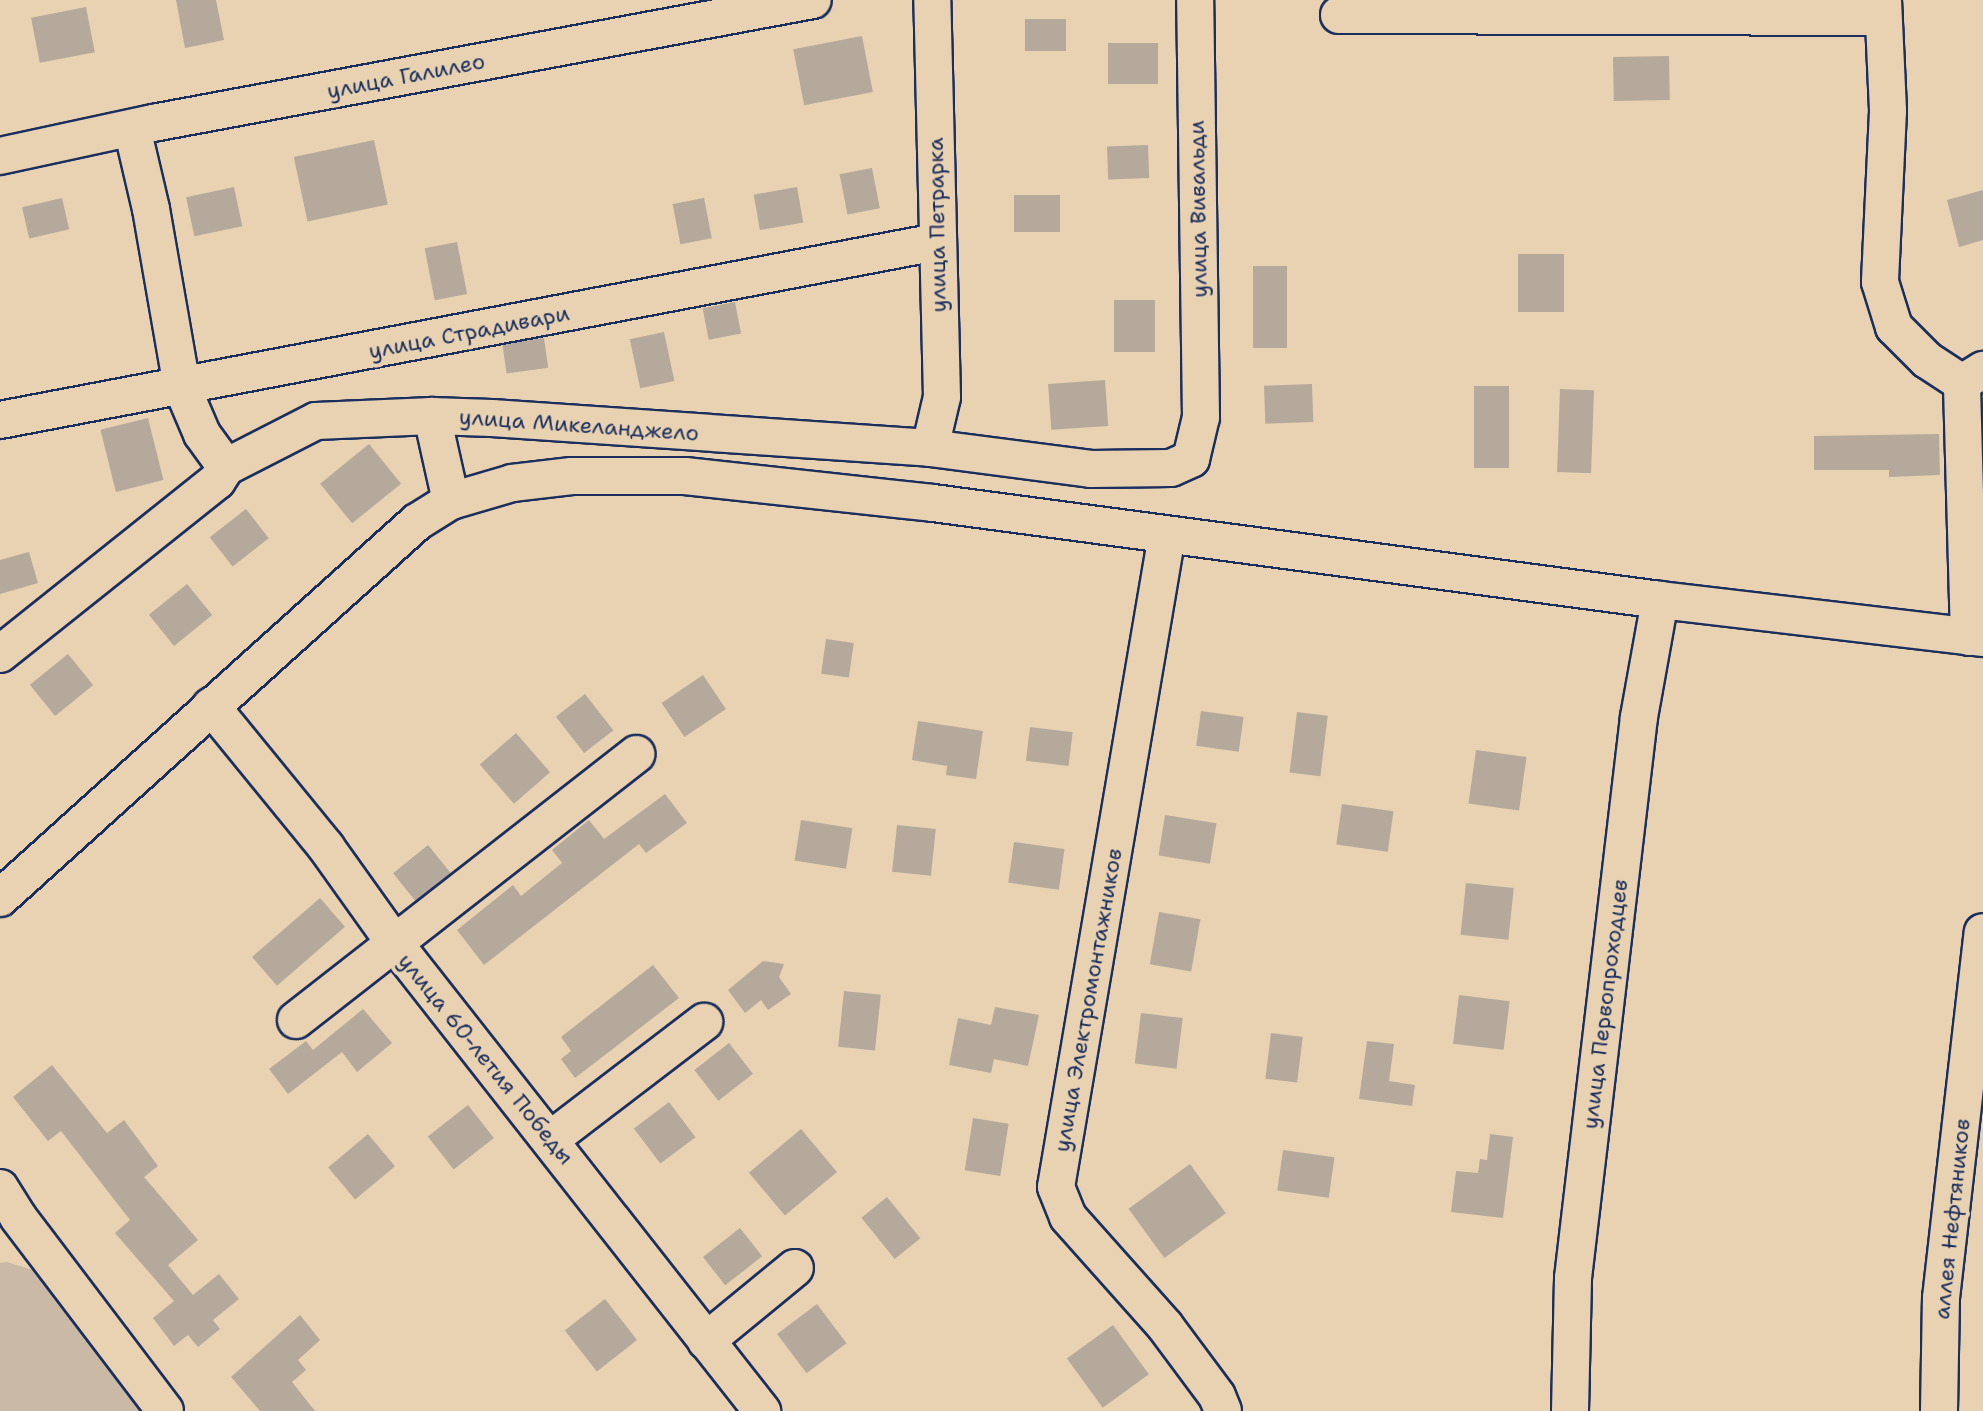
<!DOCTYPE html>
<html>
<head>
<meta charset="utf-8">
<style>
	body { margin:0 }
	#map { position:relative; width:1983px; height:1411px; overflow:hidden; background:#e8d2b1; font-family:"Shantell Sans",sans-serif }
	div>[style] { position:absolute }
	.green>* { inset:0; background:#cabaa5 }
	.building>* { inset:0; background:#b5a99c; transform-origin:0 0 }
	.roads { filter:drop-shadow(2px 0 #1b2f5e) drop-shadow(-2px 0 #1b2f5e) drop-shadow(0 2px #1b2f5e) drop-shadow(0 -2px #1b2f5e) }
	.minor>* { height:36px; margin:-18px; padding:0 18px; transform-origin:18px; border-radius:18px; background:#e8d2b1 }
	span { translate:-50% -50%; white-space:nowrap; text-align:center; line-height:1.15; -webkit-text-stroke:8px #e8d2b1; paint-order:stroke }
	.street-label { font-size:22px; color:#1b2f5e }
</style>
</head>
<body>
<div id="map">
	<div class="green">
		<div style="clip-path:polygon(7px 1262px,33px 1270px,151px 1411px,0 1411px,0 1263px)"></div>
	</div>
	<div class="building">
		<div style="clip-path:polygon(176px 0,216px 0,224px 40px,185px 48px)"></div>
		<div style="left:86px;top:7px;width:46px;height:56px;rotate:79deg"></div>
		<div style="left:1066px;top:19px;width:32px;height:41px;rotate:90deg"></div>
		<div style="left:862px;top:36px;width:57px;height:70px;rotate:79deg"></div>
		<div style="left:1108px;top:43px;width:50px;height:41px"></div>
		<div style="left:1669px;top:56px;width:44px;height:56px;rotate:89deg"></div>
		<div style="left:374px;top:140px;width:66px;height:82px;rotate:78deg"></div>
		<div style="left:1148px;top:145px;width:33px;height:41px;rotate:88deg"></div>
		<div style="left:872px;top:168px;width:41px;height:33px;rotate:79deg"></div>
		<div style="left:234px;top:187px;width:40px;height:49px;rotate:78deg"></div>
		<div style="left:797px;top:187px;width:36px;height:44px;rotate:80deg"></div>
		<div style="clip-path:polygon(1983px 190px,1983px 240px,1959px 247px,1947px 200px)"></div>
		<div style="left:1014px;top:195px;width:46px;height:37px"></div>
		<div style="left:62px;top:198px;width:32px;height:41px;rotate:77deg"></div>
		<div style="left:704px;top:198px;width:41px;height:32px;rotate:79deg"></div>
		<div style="left:457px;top:242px;width:53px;height:33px;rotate:79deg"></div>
		<div style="left:1518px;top:254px;width:46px;height:58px"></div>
		<div style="left:1253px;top:266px;width:34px;height:82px"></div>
		<div style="left:1114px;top:300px;width:41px;height:52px"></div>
		<div style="left:735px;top:302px;width:32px;height:33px;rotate:79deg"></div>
		<div style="left:664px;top:332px;width:50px;height:35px;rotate:78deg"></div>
		<div style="left:544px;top:338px;width:30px;height:42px;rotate:82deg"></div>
		<div style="left:1105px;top:380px;width:46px;height:57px;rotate:86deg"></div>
		<div style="left:1312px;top:384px;width:38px;height:48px;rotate:88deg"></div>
		<div style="left:1474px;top:386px;width:35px;height:82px"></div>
		<div style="left:1560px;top:389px;width:34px;height:83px;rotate:2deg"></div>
		<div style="left:148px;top:418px;width:64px;height:49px;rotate:76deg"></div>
		<div style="clip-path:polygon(1939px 434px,1940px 475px,1889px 477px,1889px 470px,1814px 470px,1814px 436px)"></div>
		<div style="left:369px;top:444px;width:51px;height:63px;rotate:51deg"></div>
		<div style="left:246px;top:509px;width:37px;height:46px;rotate:52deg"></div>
		<div style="clip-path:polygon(29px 552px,38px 583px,0 594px,0 560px)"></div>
		<div style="left:187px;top:584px;width:40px;height:49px;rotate:51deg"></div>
		<div style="left:826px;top:639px;width:28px;height:35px;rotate:8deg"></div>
		<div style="left:68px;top:654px;width:40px;height:49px;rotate:51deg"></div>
		<div style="left:703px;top:675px;width:41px;height:50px;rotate:56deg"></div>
		<div style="left:585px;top:694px;width:46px;height:37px;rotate:52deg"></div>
		<div style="left:1201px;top:711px;width:43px;height:35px;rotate:8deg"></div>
		<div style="left:1297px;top:712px;width:31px;height:61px;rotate:7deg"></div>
		<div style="clip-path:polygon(918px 721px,983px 731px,976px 779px,946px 775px,947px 766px,912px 760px)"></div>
		<div style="left:1030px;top:727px;width:43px;height:34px;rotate:7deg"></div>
		<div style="left:516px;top:733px;width:52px;height:48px;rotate:49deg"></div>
		<div style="left:1476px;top:750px;width:51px;height:54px;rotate:8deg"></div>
		<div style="clip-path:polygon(665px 794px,687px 823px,646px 853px,639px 844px,484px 965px,457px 930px,513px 885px,521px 896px,562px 863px,552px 850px,589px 820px,604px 839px)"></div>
		<div style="left:1342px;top:804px;width:52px;height:41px;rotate:8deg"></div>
		<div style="left:1165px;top:815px;width:52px;height:41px;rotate:9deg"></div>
		<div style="left:801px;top:820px;width:52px;height:41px;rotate:9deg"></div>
		<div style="left:897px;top:825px;width:39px;height:47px;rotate:6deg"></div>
		<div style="left:1014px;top:842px;width:51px;height:41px;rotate:8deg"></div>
		<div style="left:428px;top:845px;width:36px;height:45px;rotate:51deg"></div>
		<div style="left:1466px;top:883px;width:48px;height:52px;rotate:6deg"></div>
		<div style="left:320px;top:898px;width:38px;height:90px;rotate:49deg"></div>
		<div style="left:1159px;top:912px;width:42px;height:53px;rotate:10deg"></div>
		<div style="clip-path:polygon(763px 961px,784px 964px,779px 977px,791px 994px,768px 1010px,761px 1000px,745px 1013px,728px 990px)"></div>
		<div style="clip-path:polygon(653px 965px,679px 998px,575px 1078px,561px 1059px,571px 1051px,561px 1037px)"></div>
		<div style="left:844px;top:991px;width:37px;height:56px;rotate:6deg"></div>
		<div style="left:1459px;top:995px;width:51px;height:49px;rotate:7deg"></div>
		<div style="clip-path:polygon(995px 1007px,1039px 1015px,1028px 1066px,994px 1059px,991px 1073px,949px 1065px,958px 1018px,991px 1025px)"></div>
		<div style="clip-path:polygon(363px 1009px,392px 1043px,357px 1072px,342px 1052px,288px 1094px,269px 1069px,306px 1041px,313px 1050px)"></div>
		<div style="left:1141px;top:1013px;width:42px;height:51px;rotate:7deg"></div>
		<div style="left:1271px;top:1033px;width:32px;height:46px;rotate:7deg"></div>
		<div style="clip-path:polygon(1367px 1041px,1394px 1044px,1389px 1081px,1415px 1085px,1412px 1106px,1359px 1099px)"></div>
		<div style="left:729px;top:1043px;width:39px;height:44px;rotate:52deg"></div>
		<div style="clip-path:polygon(52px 1065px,107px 1133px,124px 1120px,158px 1166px,144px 1177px,198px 1240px,168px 1265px,193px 1295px,219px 1274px,239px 1299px,213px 1320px,220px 1329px,198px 1347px,188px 1335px,174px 1346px,153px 1318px,174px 1301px,115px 1233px,130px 1220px,61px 1131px,48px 1141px,13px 1097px)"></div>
		<div style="left:669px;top:1102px;width:44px;height:44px;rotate:53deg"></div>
		<div style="left:468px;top:1105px;width:42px;height:51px;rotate:52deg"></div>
		<div style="left:973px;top:1118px;width:36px;height:53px;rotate:9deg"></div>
		<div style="left:801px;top:1129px;width:56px;height:68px;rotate:50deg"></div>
		<div style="left:368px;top:1134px;width:42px;height:52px;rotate:50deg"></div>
		<div style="clip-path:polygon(1490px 1134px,1513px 1137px,1503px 1218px,1451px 1212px,1456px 1171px,1478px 1173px,1480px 1159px,1487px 1160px)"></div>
		<div style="left:1283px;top:1150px;width:52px;height:41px;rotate:8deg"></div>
		<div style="left:1190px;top:1164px;width:61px;height:76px;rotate:54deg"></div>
		<div style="left:887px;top:1197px;width:53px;height:33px;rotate:51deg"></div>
		<div style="left:740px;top:1228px;width:36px;height:47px;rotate:52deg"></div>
		<div style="left:605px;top:1299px;width:52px;height:51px;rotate:52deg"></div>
		<div style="left:817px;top:1304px;width:49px;height:50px;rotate:53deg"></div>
		<div style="clip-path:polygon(300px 1315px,320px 1340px,298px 1360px,306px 1370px,292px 1382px,315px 1411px,260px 1411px,231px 1377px)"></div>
		<div style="left:1113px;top:1325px;width:61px;height:57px;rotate:54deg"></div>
	</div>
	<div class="roads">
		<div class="minor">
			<div style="left:1883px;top:0;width:111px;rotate:87.4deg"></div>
			<div style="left:1888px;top:111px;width:171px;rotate:92.7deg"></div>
			<div style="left:1880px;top:282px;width:47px;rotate:72.7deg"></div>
			<div style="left:1894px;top:327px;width:47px;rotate:45deg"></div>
			<div style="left:1927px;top:360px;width:42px;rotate:33.3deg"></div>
			<div style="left:1339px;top:15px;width:544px;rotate:0.21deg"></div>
			<div style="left:132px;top:128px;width:83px;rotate:76.8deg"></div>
			<div style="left:151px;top:209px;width:181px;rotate:80.1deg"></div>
			<div style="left:182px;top:387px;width:51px;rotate:66.9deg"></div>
			<div style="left:202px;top:434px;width:41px;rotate:54deg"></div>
			<div style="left:0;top:156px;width:157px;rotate:-12.2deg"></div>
			<div style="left:153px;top:123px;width:671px;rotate:-10.56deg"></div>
			<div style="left:432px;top:416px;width:87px;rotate:77.4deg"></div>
			<div style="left:0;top:420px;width:954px;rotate:-10.76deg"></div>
			<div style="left:930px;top:448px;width:52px;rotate:-76.8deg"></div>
			<div style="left:942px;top:397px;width:397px;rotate:-91.4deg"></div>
			<div style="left:1167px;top:535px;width:661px;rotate:99.66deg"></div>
			<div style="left:1056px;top:1187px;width:32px;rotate:68deg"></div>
			<div style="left:1068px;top:1217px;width:146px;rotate:48.3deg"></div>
			<div style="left:1165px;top:1326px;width:87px;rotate:53.4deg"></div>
			<div style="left:1217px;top:1396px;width:16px;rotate:68deg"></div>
			<div style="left:1969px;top:637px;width:254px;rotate:-91.6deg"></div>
			<div style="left:1962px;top:383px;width:25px;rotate:-32deg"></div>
			<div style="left:0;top:654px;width:278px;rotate:-38.6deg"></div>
			<div style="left:217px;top:481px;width:17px;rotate:-57deg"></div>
			<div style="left:226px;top:467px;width:101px;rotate:-27.1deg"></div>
			<div style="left:316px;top:421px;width:116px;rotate:-2.5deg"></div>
			<div style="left:432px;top:416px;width:60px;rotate:1.9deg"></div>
			<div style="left:492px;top:418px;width:439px;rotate:3.9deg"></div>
			<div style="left:930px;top:448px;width:162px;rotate:7.4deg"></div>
			<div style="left:1091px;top:469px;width:80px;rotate:-0.7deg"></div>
			<div style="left:1171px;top:468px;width:22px;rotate:-24deg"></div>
			<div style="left:1191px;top:459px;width:43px;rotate:-76.6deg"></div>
			<div style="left:1201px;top:417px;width:417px;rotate:-90.8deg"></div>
			<div style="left:211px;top:706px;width:182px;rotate:50.8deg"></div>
			<div style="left:326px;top:847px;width:120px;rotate:54.5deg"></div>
			<div style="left:396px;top:945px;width:593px;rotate:51.85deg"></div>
			<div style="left:0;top:898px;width:561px;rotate:-42.04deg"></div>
			<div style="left:417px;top:522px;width:40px;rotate:-32deg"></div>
			<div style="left:451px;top:501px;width:64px;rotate:-16.4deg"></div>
			<div style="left:512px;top:483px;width:60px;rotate:-6.7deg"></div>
			<div style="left:572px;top:476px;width:113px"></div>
			<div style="left:685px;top:476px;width:249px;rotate:6.2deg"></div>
			<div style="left:933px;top:503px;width:733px;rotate:7.6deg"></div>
			<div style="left:1660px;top:600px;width:325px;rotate:6.7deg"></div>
			<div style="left:296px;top:1020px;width:432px;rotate:-38deg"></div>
			<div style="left:551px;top:1139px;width:193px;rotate:-37.4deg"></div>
			<div style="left:0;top:1188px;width:34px;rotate:58deg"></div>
			<div style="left:18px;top:1217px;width:243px;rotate:52.8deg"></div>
			<div style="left:706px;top:1341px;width:115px;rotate:-39.4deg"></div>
			<div style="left:1570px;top:1411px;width:133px;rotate:-88.7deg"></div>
			<div style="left:1573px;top:1278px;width:565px;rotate:-83.29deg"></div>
			<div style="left:1639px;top:717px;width:119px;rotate:-79.8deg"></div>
			<div style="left:1939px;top:1411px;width:113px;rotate:-89deg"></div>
			<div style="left:1941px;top:1298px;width:368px;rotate:-83.5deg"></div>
		</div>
	</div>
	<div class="street-label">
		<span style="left:406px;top:76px;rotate:-11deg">улица Галилео</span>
		<span style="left:1198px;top:209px;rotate:-91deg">улица Вивальди</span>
		<span style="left:937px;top:225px;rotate:-91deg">улица Петрарка</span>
		<span style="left:469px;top:332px;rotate:-11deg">улица Страдивари</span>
		<span style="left:579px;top:425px;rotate:4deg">улица Микеланджело</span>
		<span style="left:1088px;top:1000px;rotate:-80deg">улица Электромонтажников</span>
		<span style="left:1605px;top:1004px;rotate:-83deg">улица Первопроходцев</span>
		<span style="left:486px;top:1059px;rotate:51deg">улица 60-летия Победы</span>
		<span style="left:1952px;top:1219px;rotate:-84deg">аллея Нефтяников</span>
	</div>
</div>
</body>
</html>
